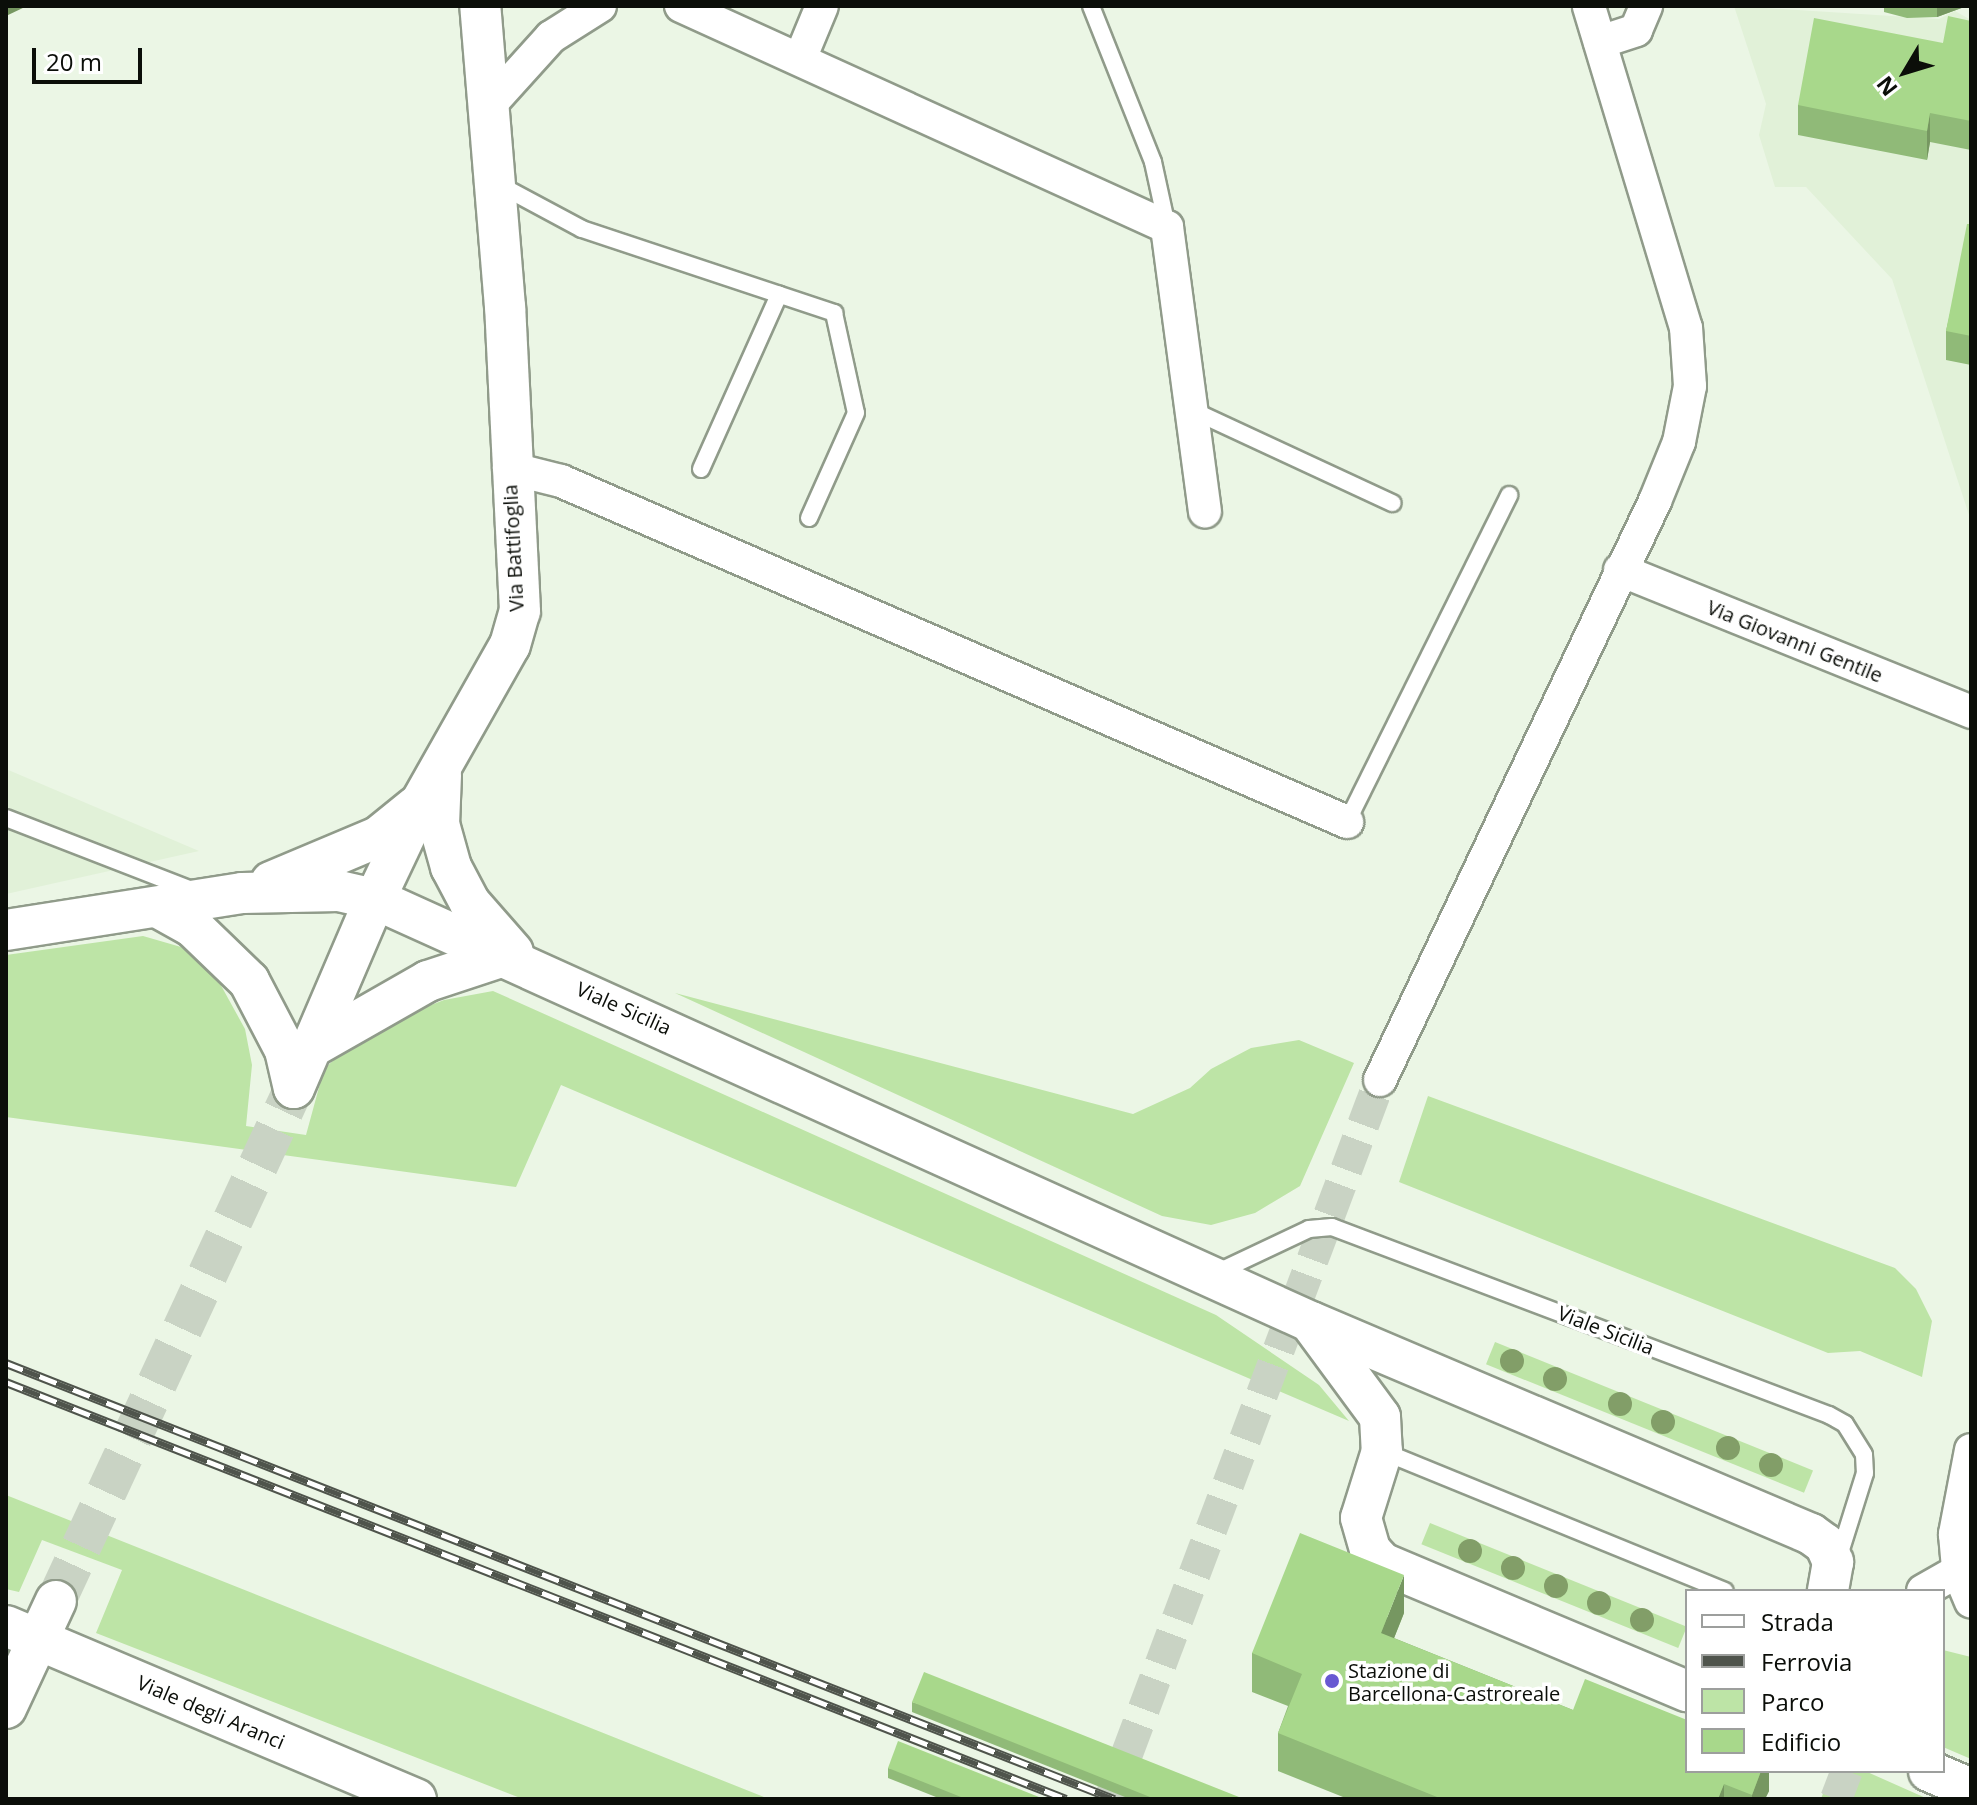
<!DOCTYPE html>
<html>
<head>
<meta charset="utf-8">
<style>
	body { margin:0 }
	#map { position:relative; width:1977px; height:1805px; overflow:hidden; background:#ebf6e5; font-family:"Open Sans",sans-serif }
	div>[style] { position:absolute }
	.built>* { inset:0; background:#e1f1d8 }
	.green>* { inset:0; background:#bde4a6; transform-origin:0 0 }
	.minor-tunnel>* { height:32px; margin-top:-16px; transform-origin:0; background:repeating-linear-gradient(90deg,#c9d3c4 0 32px,transparent 0 48px) }
	.tertiary-tunnel>* { height:40px; margin-top:-20px; transform-origin:0; background:repeating-linear-gradient(90deg,#c9d3c4 0 40px,transparent 0 60px) }
	.roads { filter:drop-shadow(2px 0 #909b8a) drop-shadow(-2px 0 #909b8a) drop-shadow(0 2px #909b8a) drop-shadow(0 -2px #909b8a) }
	.service>* { height:16px; margin:-8px; padding:0 8px; transform-origin:8px; border-radius:8px; background:#fff }
	.minor>* { height:32px; margin:-16px; padding:0 16px; transform-origin:16px; border-radius:16px; background:#fff }
	.tertiary>* { height:40px; margin:-20px; padding:0 20px; transform-origin:20px; border-radius:20px; background:#fff }
	.rail>* { height:9px; margin-top:-4.5px; transform-origin:0; background:repeating-linear-gradient(90deg,#fff 0 18px,#4f544c 0 36px); box-sizing:border-box; border-block:2px solid #4f544c }
	.trees>* { width:24px; height:24px; margin:-12px; border-radius:50%; background:#829e68 }
	.wall>* { inset:0; background:#90ba78 }
	.shaded-wall>* { inset:0; background:#769761 }
	.building>* { inset:0; background:#a8d88b }
	.dots>* { width:22px; height:22px; translate:-50% -50%; box-sizing:border-box; border:4px solid #fff; border-radius:50% }
	span { translate:-50% -50%; white-space:nowrap; text-align:center; line-height:1.15; -webkit-text-stroke:7px #fff; paint-order:stroke }
	.street-label { font-size:20px; color:#0b0e09 }
	.poi-label { font-size:20px; color:#0b0e09 }
	.left { translate:0 -50%; text-align:left }
	.frame { position:absolute; inset:0; border:8px solid #0b0e09; pointer-events:none }
	.legend { position:absolute; left:1685px; top:1589px; width:260px; height:184px; box-sizing:border-box; background:#fff; border:2px solid #9d9f9d; margin:0; padding:10px 14px; list-style:none; font-size:24px; color:#0b0e09 }
	.legend li { display:flex; align-items:center; gap:16px; height:40px }
	.legend b { width:40px; border:2px solid #9d9f9d }
	.north { position:absolute; left:1865px; top:32px; width:80px; height:80px; -webkit-text-stroke:6px #fff; paint-order:stroke; rotate:232deg; font-size:22px; font-weight:700; line-height:32px; text-align:center; color:#0b0e09 }
	.north::after { content:''; display:block; margin:auto; width:28px; height:36px; background:#0b0e09; clip-path:polygon(50% 0,100% 100%,50% 72%,0 100%) }
	.scale { position:absolute; left:32px; top:48px; width:110px; height:36px; box-sizing:border-box; border:4px solid #0b0e09; border-top:0; padding-left:10px; font-size:24px; line-height:28px; white-space:nowrap; color:#0b0e09; -webkit-text-stroke:6px #fff; paint-order:stroke }
</style>
</head>
<body>
<div id="map">
	<div class="built">
		<div style="clip-path:polygon(1734px 6px,1939px 19px,1955px 11px,1971px 20px,1971px 521px,1892px 279px,1806px 187px,1775px 187px,1759px 135px,1766px 104px)"></div>
		<div style="clip-path:polygon(6px 769px,199px 851px,6px 894px)"></div>
	</div>
	<div class="green">
		<div style="clip-path:polygon(143px 936px,181px 947px,218px 980px,245px 1029px,252px 1065px,246px 1126px,306px 1135px,324px 1069px,351px 1044px,385px 1023px,444px 1000px,493px 991px,1216px 1315px,1319px 1385px,1349px 1421px,561px 1085px,516px 1187px,6px 1117px,6px 955px)"></div>
		<div style="clip-path:polygon(675px 993px,1133px 1114px,1190px 1088px,1211px 1069px,1251px 1048px,1299px 1040px,1354px 1063px,1300px 1186px,1255px 1213px,1211px 1225px,1162px 1216px)"></div>
		<div style="clip-path:polygon(1428px 1096px,1895px 1268px,1916px 1289px,1932px 1321px,1922px 1377px,1860px 1351px,1828px 1353px,1399px 1182px)"></div>
		<div style="left:1495px;top:1342px;width:343px;height:24px;rotate:22deg"></div>
		<div style="clip-path:polygon(6px 1495px,769px 1799px,523px 1799px,96px 1633px,122px 1570px,42px 1540px,19px 1592px,6px 1589px)"></div>
		<div style="left:1430px;top:1523px;width:277px;height:23px;rotate:22deg"></div>
		<div style="clip-path:polygon(1943px 1650px,1971px 1657px,1971px 1759px,1943px 1747px)"></div>
		<div style="clip-path:polygon(1831px 1771px,1865px 1771px,1928px 1799px,1821px 1799px)"></div>
	</div>
	<div class="minor-tunnel">
		<div style="left:1110px;top:1799px;width:768px;rotate:-69.42deg"></div>
		<div style="left:1836px;top:1799px;width:30px;rotate:-69deg"></div>
	</div>
	<div class="tertiary-tunnel">
		<div style="left:56px;top:1601px;width:566px;rotate:-65.11deg"></div>
	</div>
	<div class="roads">
		<div class="service">
			<div style="left:1091px;top:6px;width:168px;rotate:68.3deg"></div>
			<div style="left:1153px;top:162px;width:66px;rotate:77.7deg"></div>
			<div style="left:498px;top:184px;width:95px;rotate:28.2deg"></div>
			<div style="left:582px;top:229px;width:266px;rotate:18.4deg"></div>
			<div style="left:834px;top:313px;width:102px;rotate:77.6deg"></div>
			<div style="left:856px;top:413px;width:115px;rotate:114.1deg"></div>
			<div style="left:1192px;top:410px;width:221px;rotate:24.9deg"></div>
			<div style="left:701px;top:469px;width:191px;rotate:-65.9deg"></div>
			<div style="left:6px;top:818px;width:199px;rotate:21.2deg"></div>
			<div style="left:1347px;top:822px;width:365px;rotate:-63.6deg"></div>
			<div style="left:1216px;top:1273px;width:103px;rotate:-25.3deg"></div>
			<div style="left:1309px;top:1229px;width:23px;rotate:-5deg"></div>
			<div style="left:1332px;top:1227px;width:531px;rotate:20.72deg"></div>
			<div style="left:1829px;top:1415px;width:18px;rotate:29deg"></div>
			<div style="left:1845px;top:1424px;width:36px;rotate:58deg"></div>
			<div style="left:1864px;top:1455px;width:18px;rotate:87deg"></div>
			<div style="left:1865px;top:1473px;width:90px;rotate:107.4deg"></div>
			<div style="left:1382px;top:1451px;width:370px;rotate:22.2deg"></div>
		</div>
		<div class="minor">
			<div style="left:681px;top:6px;width:534px;rotate:24.45deg"></div>
			<div style="left:1167px;top:227px;width:287px;rotate:82.4deg"></div>
			<div style="left:1600px;top:42px;width:38px;rotate:-18deg"></div>
			<div style="left:1636px;top:30px;width:26px;rotate:-67deg"></div>
			<div style="left:800px;top:59px;width:57px;rotate:-67.5deg"></div>
			<div style="left:486px;top:109px;width:97px;rotate:-47.9deg"></div>
			<div style="left:551px;top:37px;width:58px;rotate:-32.3deg"></div>
			<div style="left:509px;top:468px;width:54px;rotate:14deg"></div>
			<div style="left:561px;top:481px;width:857px;rotate:23.45deg"></div>
			<div style="left:1620px;top:570px;width:379px;rotate:22deg"></div>
			<div style="left:1380px;top:1080px;width:641px;rotate:-64.59deg"></div>
			<div style="left:1655px;top:501px;width:64px;rotate:-67.9deg"></div>
			<div style="left:1679px;top:442px;width:57px;rotate:-78.9deg"></div>
			<div style="left:1690px;top:386px;width:58px;rotate:-93.9deg"></div>
			<div style="left:1686px;top:328px;width:336px;rotate:-106.8deg"></div>
			<div style="left:1971px;top:1450px;width:86px;rotate:100.8deg"></div>
			<div style="left:1955px;top:1534px;width:37px;rotate:85deg"></div>
			<div style="left:1958px;top:1571px;width:33px;rotate:67deg"></div>
			<div style="left:1923px;top:1591px;width:40px;rotate:-29.7deg"></div>
		</div>
		<div class="tertiary">
			<div style="left:441px;top:775px;width:49px;rotate:92.3deg"></div>
			<div style="left:439px;top:824px;width:45px;rotate:74.4deg"></div>
			<div style="left:451px;top:867px;width:41px;rotate:62.2deg"></div>
			<div style="left:470px;top:903px;width:65px;rotate:48.7deg"></div>
			<div style="left:271px;top:882px;width:116px;rotate:-22.8deg"></div>
			<div style="left:378px;top:837px;width:48px;rotate:-39deg"></div>
			<div style="left:159px;top:908px;width:39px;rotate:29deg"></div>
			<div style="left:193px;top:927px;width:78px;rotate:44deg"></div>
			<div style="left:249px;top:981px;width:78px;rotate:62.4deg"></div>
			<div style="left:285px;top:1050px;width:39px;rotate:77deg"></div>
			<div style="left:6px;top:930px;width:239px;rotate:-8.9deg"></div>
			<div style="left:242px;top:893px;width:97px;rotate:-1.2deg"></div>
			<div style="left:339px;top:891px;width:37px;rotate:13deg"></div>
			<div style="left:375px;top:899px;width:1027px;rotate:24.32deg"></div>
			<div style="left:1311px;top:1322px;width:543px;rotate:22.98deg"></div>
			<div style="left:1811px;top:1534px;width:17px;rotate:36deg"></div>
			<div style="left:1825px;top:1544px;width:20px;rotate:66deg"></div>
			<div style="left:1833px;top:1562px;width:29px;rotate:100deg"></div>
			<div style="left:314px;top:1046px;width:131px;rotate:-29.7deg"></div>
			<div style="left:428px;top:981px;width:83px;rotate:-18.2deg"></div>
			<div style="left:294px;top:1088px;width:206px;rotate:-66.8deg"></div>
			<div style="left:375px;top:899px;width:107px;rotate:-64.6deg"></div>
			<div style="left:421px;top:802px;width:180px;rotate:-60.5deg"></div>
			<div style="left:510px;top:645px;width:35px;rotate:-74deg"></div>
			<div style="left:520px;top:611px;width:304px;rotate:-92.8deg"></div>
			<div style="left:505px;top:307px;width:302px;rotate:-94.7deg"></div>
			<div style="left:1313px;top:1326px;width:113px;rotate:53.6deg"></div>
			<div style="left:1380px;top:1417px;width:34px;rotate:87deg"></div>
			<div style="left:1382px;top:1451px;width:70px;rotate:107.4deg"></div>
			<div style="left:1361px;top:1518px;width:33px;rotate:74deg"></div>
			<div style="left:1370px;top:1550px;width:18px;rotate:47deg"></div>
			<div style="left:1382px;top:1563px;width:331px;rotate:22.8deg"></div>
			<div style="left:6px;top:1626px;width:445px;rotate:22.9deg"></div>
			<div style="left:6px;top:1708px;width:118px;rotate:-65deg"></div>
			<div style="left:1929px;top:1771px;width:46px;rotate:23.2deg"></div>
		</div>
	</div>
	<div class="rail">
		<div style="left:6px;top:1363px;width:1191px;rotate:21.48deg"></div>
		<div style="left:6px;top:1382px;width:1139px;rotate:21.47deg"></div>
	</div>
	<div class="trees">
		<div style="left:1512px;top:1361px"></div>
		<div style="left:1555px;top:1379px"></div>
		<div style="left:1620px;top:1404px"></div>
		<div style="left:1663px;top:1422px"></div>
		<div style="left:1728px;top:1448px"></div>
		<div style="left:1771px;top:1465px"></div>
		<div style="left:1470px;top:1551px"></div>
		<div style="left:1513px;top:1568px"></div>
		<div style="left:1556px;top:1586px"></div>
		<div style="left:1599px;top:1603px"></div>
		<div style="left:1642px;top:1620px"></div>
	</div>
	<div class="wall">
		<div style="clip-path:polygon(1884px 6px,1967px 6px,1937px 17px,1907px 18px,1884px 12px)"></div>
		<div style="clip-path:polygon(1971px 21px,1971px 150px,1930px 142px,1927px 160px,1798px 135px,1798px 105px,1943px 43px)"></div>
		<div style="clip-path:polygon(1971px 224px,1971px 365px,1946px 360px,1946px 331px)"></div>
		<div style="clip-path:polygon(1404px 1613px,1394px 1638px,1573px 1710px,1769px 1771px,1769px 1791px,1765px 1799px,1348px 1799px,1278px 1771px,1278px 1733px,1288px 1706px,1252px 1692px,1252px 1653px)"></div>
		<div style="clip-path:polygon(912px 1702px,1244px 1799px,1130px 1799px,912px 1712px)"></div>
		<div style="clip-path:polygon(888px 1768px,1044px 1799px,941px 1799px,888px 1778px)"></div>
	</div>
	<div class="shaded-wall">
		<div style="clip-path:polygon(6px 6px,27px 6px,6px 16px)"></div>
		<div style="clip-path:polygon(1937px 6px,1967px 6px,1937px 17px)"></div>
		<div style="clip-path:polygon(1930px 113px,1930px 142px,1927px 160px,1927px 131px)"></div>
		<div style="clip-path:polygon(1404px 1575px,1404px 1613px,1381px 1671px,1381px 1633px)"></div>
		<div style="clip-path:polygon(1761px 1771px,1769px 1771px,1769px 1791px,1765px 1799px,1752px 1799px,1752px 1795px)"></div>
		<div style="clip-path:polygon(1724px 1784px,1724px 1799px,1718px 1799px)"></div>
	</div>
	<div class="building">
		<div style="clip-path:polygon(1948px 16px,1971px 21px,1971px 121px,1930px 113px,1927px 131px,1798px 105px,1814px 18px,1943px 43px)"></div>
		<div style="clip-path:polygon(1967px 224px,1971px 224px,1971px 336px,1946px 331px)"></div>
		<div style="clip-path:polygon(1300px 1533px,1404px 1575px,1381px 1633px,1573px 1710px,1585px 1679px,1687px 1720px,1687px 1771px,1761px 1771px,1752px 1795px,1724px 1784px,1718px 1799px,1719px 1799px,1442px 1799px,1278px 1733px,1302px 1674px,1252px 1653px)"></div>
		<div style="clip-path:polygon(924px 1672px,1244px 1799px,1155px 1799px,912px 1702px)"></div>
		<div style="clip-path:polygon(898px 1741px,1044px 1799px,966px 1799px,888px 1768px)"></div>
	</div>
	<div class="dots">
		<div style="left:1332px;top:1681px;background:#6859d2"></div>
	</div>
	<div class="street-label">
		<span style="left:513px;top:548px;rotate:-93deg">Via Battifoglia</span>
		<span style="left:1795px;top:641px;rotate:22deg">Via Giovanni Gentile</span>
		<span style="left:624px;top:1008px;rotate:24deg">Viale Sicilia</span>
		<span style="left:1606px;top:1330px;rotate:21deg">Viale Sicilia</span>
		<span style="left:211px;top:1712px;rotate:23deg">Viale degli Aranci</span>
	</div>
	<div class="poi-label">
		<span class="left" style="left:1348px;top:1682px">Stazione di<br>Barcellona-Castroreale</span>
	</div>
	<div class="frame"></div>
	<ul class="legend">
	<li><b style="height:10px;background:#fff"></b>Strada</li>
	<li><b style="height:10px;background:#4f544c"></b>Ferrovia</li>
	<li><b style="height:22px;background:#bde4a6"></b>Parco</li>
	<li><b style="height:22px;background:#a8d88b"></b>Edificio</li>
	</ul>
	<div class="north">N</div>
	<div class="scale">20 m</div>
</div>
</body>
</html>
